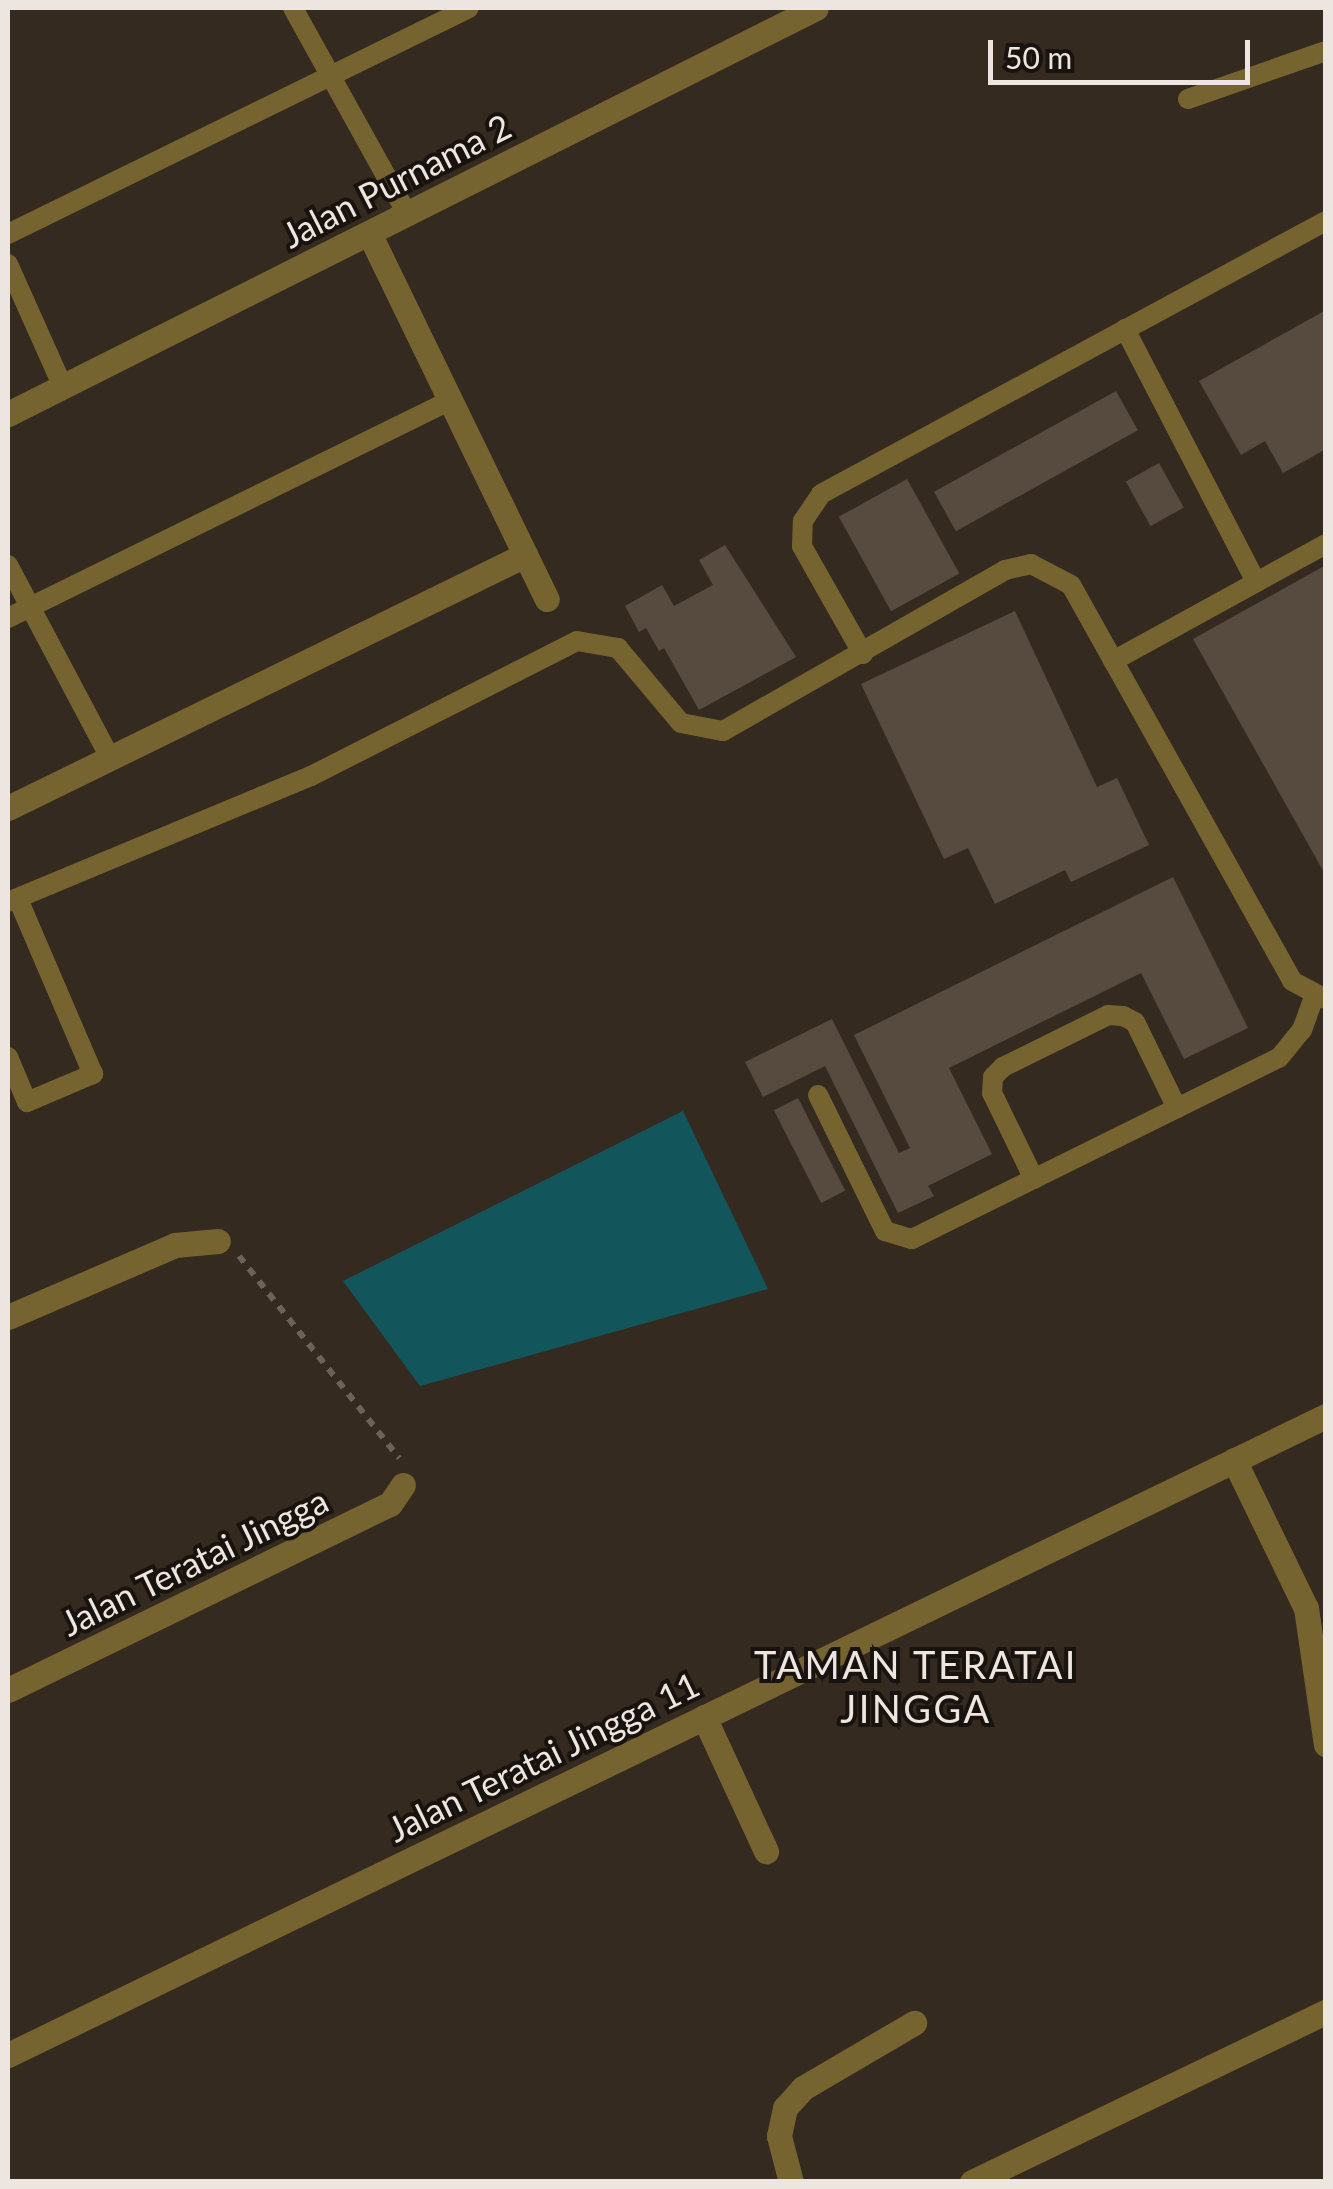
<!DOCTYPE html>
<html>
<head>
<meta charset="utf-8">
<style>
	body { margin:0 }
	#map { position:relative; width:1333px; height:2189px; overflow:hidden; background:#352a20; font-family:Lato,sans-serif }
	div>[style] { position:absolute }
	.water>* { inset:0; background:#12565c }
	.building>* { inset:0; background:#574b40; transform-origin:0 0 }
	.path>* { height:6px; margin-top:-3px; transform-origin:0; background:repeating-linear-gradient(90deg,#6c6259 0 8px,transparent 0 16px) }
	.service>* { height:20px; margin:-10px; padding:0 10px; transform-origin:10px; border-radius:10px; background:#75642f }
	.minor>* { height:25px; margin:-12.5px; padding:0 12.5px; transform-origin:12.5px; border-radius:12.5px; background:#75642f }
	span { translate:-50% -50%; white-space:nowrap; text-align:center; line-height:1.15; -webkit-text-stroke:8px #19130f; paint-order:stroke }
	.street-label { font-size:35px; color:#ede5df }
	.neighbourhood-label { font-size:38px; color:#ede5df; letter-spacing:2.5px }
	.frame { position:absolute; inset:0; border:10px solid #ede5df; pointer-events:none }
	.scale { position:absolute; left:988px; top:40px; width:262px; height:45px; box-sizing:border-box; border:5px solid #ede5df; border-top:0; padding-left:12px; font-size:30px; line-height:35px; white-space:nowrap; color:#ede5df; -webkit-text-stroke:8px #19130f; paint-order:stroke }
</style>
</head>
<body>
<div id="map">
	<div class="water">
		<div style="clip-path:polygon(683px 1111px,768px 1289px,420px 1386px,343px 1281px)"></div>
	</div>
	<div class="building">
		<div style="clip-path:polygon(1326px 310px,1326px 449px,1283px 473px,1265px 441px,1241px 455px,1199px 381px)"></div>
		<div style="left:1116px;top:391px;width:45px;height:208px;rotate:61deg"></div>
		<div style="left:1159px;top:463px;width:51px;height:38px;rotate:61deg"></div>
		<div style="left:907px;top:479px;width:108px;height:78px;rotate:61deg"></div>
		<div style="clip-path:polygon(725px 545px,796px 657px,699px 710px,664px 648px,659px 651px,646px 628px,639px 632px,625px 606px,662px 585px,674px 606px,713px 585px,699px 560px)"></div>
		<div style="clip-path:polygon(1326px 565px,1326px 876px,1193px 639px)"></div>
		<div style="clip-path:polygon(1015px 611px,1097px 787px,1117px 778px,1149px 845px,1071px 882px,1065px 870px,995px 904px,968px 848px,944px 859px,861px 684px)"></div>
		<div style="clip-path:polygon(1173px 877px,1248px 1028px,1184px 1059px,1141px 973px,949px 1068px,992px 1154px,928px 1186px,934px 1196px,898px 1213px,825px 1066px,763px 1097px,745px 1062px,832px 1019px,899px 1153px,910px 1148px,854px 1035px)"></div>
		<div style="left:798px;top:1098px;width:104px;height:27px;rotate:63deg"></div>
	</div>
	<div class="path">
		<div style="left:239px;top:1256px;width:258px;rotate:51.6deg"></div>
	</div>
	<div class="service">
		<div style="left:293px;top:8px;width:235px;rotate:61deg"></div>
		<div style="left:1188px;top:99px;width:146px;rotate:-19.2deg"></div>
		<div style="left:8px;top:234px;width:513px;rotate:-26.12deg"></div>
		<div style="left:8px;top:264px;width:135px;rotate:65.9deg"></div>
		<div style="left:1125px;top:329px;width:285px;rotate:62.6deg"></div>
		<div style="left:8px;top:565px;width:218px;rotate:62.1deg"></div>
		<div style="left:8px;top:618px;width:494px;rotate:-26.2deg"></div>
		<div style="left:863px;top:654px;width:124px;rotate:-119.5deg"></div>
		<div style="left:802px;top:546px;width:25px;rotate:-88deg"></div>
		<div style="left:803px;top:521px;width:32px;rotate:-56deg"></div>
		<div style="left:821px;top:494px;width:574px;rotate:-28.4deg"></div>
		<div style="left:1113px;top:661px;width:243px;rotate:-28.8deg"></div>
		<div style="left:8px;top:902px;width:328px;rotate:-22.6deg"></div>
		<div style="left:311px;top:776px;width:298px;rotate:-26.9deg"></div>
		<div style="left:577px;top:641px;width:42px;rotate:9.7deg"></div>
		<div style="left:618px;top:648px;width:98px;rotate:50deg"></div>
		<div style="left:681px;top:723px;width:43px;rotate:10.8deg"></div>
		<div style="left:723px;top:731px;width:325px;rotate:-29.7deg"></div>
		<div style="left:1005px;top:570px;width:27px;rotate:-13deg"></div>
		<div style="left:1031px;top:564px;width:45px;rotate:27.7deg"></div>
		<div style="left:1071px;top:585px;width:453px;rotate:60.8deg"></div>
		<div style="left:1292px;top:981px;width:38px;rotate:28deg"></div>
		<div style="left:8px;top:1057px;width:49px;rotate:67.1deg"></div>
		<div style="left:27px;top:1102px;width:72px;rotate:-23deg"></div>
		<div style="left:93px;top:1074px;width:190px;rotate:-113.2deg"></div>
		<div style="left:818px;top:1095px;width:152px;rotate:63.8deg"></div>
		<div style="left:885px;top:1231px;width:28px;rotate:17deg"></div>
		<div style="left:912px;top:1239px;width:409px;rotate:-26.3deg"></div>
		<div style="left:1279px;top:1058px;width:36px;rotate:-51deg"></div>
		<div style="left:1302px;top:1030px;width:35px;rotate:-70deg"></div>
		<div style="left:1034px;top:1179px;width:96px;rotate:-116deg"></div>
		<div style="left:992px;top:1093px;width:16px;rotate:-86deg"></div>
		<div style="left:993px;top:1077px;width:14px;rotate:-45deg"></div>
		<div style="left:1003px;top:1067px;width:117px;rotate:-26.3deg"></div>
		<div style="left:1108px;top:1015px;width:15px;rotate:4deg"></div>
		<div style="left:1123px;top:1016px;width:13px;rotate:27deg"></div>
		<div style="left:1135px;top:1022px;width:96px;rotate:64deg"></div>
	</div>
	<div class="minor">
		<div style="left:369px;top:233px;width:407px;rotate:64.1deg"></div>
		<div style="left:8px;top:414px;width:904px;rotate:-26.68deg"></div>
		<div style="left:8px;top:808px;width:576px;rotate:-26.08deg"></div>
		<div style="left:8px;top:1317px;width:182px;rotate:-23.3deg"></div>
		<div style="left:175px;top:1245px;width:43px;rotate:-5.3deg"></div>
		<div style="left:1234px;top:1460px;width:165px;rotate:64.1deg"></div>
		<div style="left:1306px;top:1608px;width:138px;rotate:81.7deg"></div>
		<div style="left:8px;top:1690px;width:425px;rotate:-26deg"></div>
		<div style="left:390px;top:1504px;width:23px;rotate:-56deg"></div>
		<div style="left:704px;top:1717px;width:148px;rotate:65.2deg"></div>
		<div style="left:8px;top:2055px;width:1465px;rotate:-25.87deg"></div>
		<div style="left:791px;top:2182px;width:48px;rotate:-104.6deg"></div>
		<div style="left:779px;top:2136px;width:29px;rotate:-78deg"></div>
		<div style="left:785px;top:2108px;width:27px;rotate:-48deg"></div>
		<div style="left:803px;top:2088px;width:129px;rotate:-30.4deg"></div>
		<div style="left:972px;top:2182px;width:393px;rotate:-25.7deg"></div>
	</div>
	<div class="street-label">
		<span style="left:396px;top:180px;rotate:-27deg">Jalan Purnama 2</span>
		<span style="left:194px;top:1561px;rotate:-26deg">Jalan Teratai Jingga</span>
		<span style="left:543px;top:1756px;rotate:-26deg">Jalan Teratai Jingga 11</span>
	</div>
	<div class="neighbourhood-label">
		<span style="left:916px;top:1687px">TAMAN TERATAI<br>JINGGA</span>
	</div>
	<div class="frame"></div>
	<div class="scale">50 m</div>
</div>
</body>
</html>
